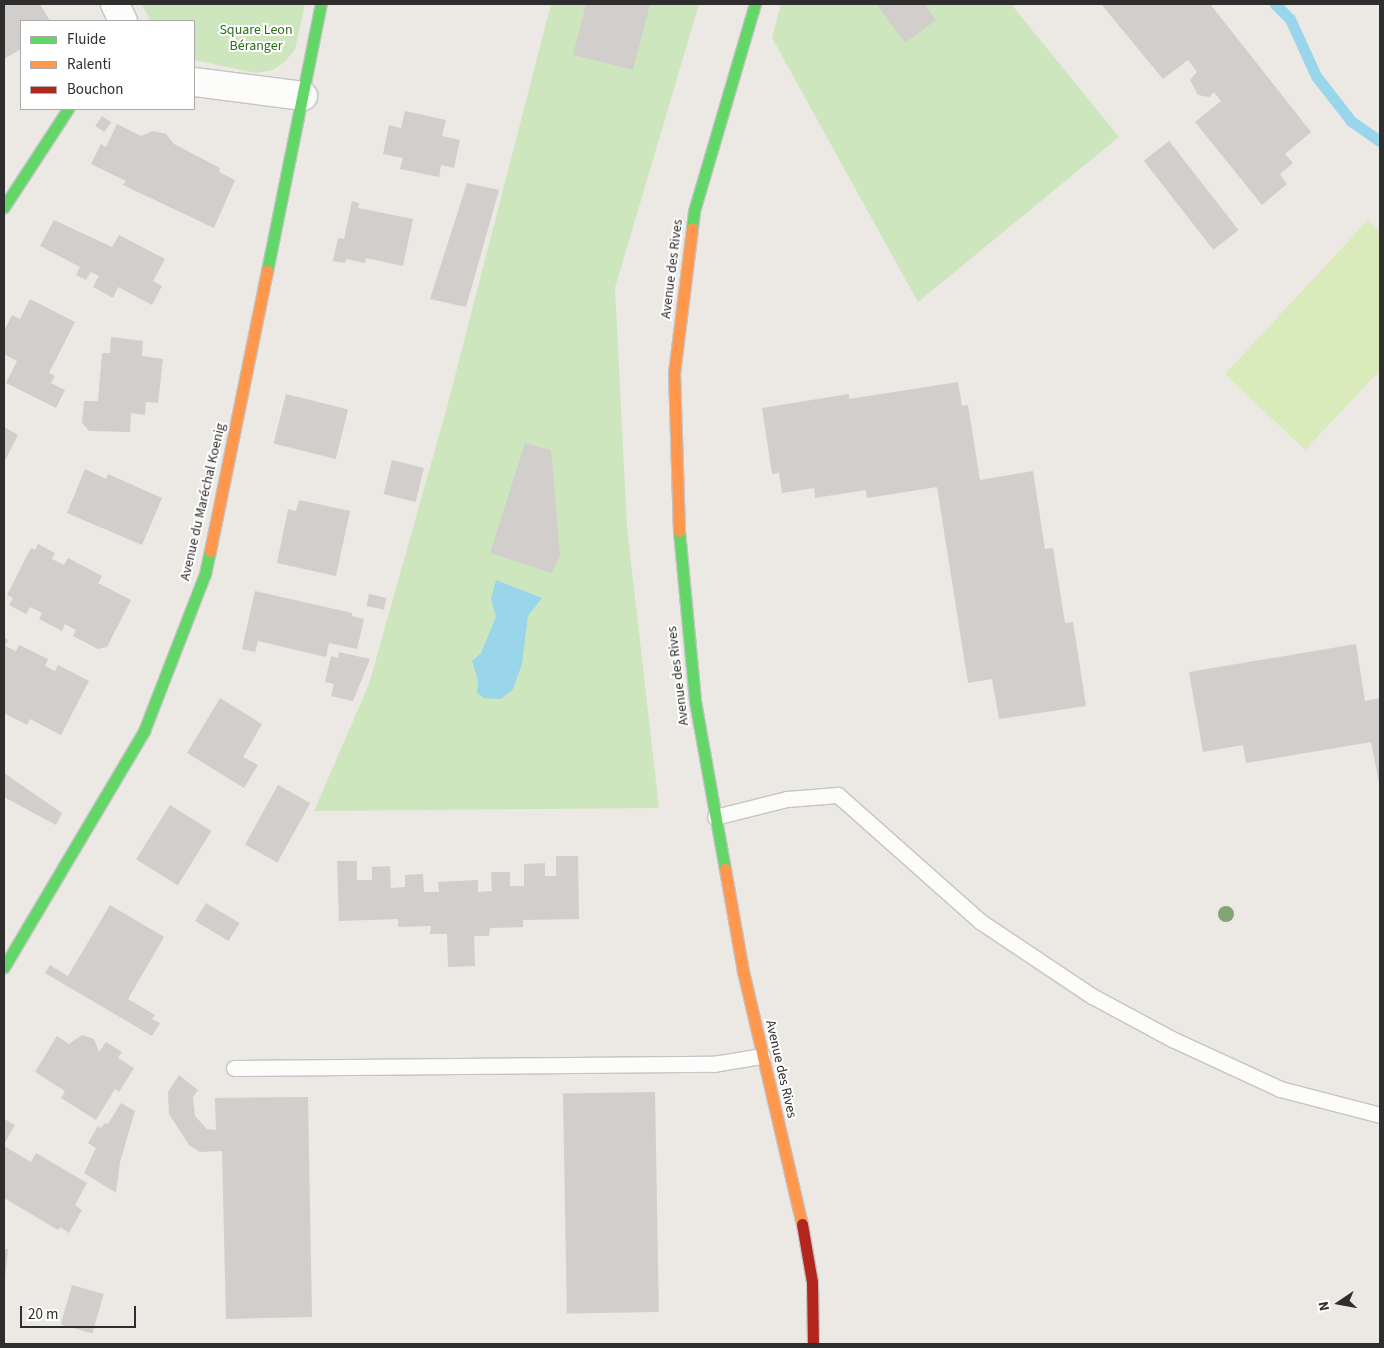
<!DOCTYPE html>
<html>
<head>
<meta charset="utf-8">
<style>
	body { margin:0 }
	#map { position:relative; width:1384px; height:1348px; overflow:hidden; background:#ece8e4; font-family:"Source Sans 3",sans-serif }
	div>[style] { position:absolute }
	.green>* { inset:0; background:#cee6be }
	.pitch>* { inset:0; background:#d9eabb }
	.water>* { inset:0; background:#99d6ec }
	.stream>* { height:11px; margin:-5.5px; padding:0 5.5px; transform-origin:5.5px; border-radius:5.5px; background:#99d6ec }
	.building>* { inset:0; background:#d1cecb; transform-origin:0 0 }
	.roads { filter:drop-shadow(1px 0 #c5c4c5) drop-shadow(-1px 0 #c5c4c5) drop-shadow(0 1px #c5c4c5) drop-shadow(0 -1px #c5c4c5) }
	.lane>* { height:15px; margin:-7.5px; padding:0 7.5px; transform-origin:7.5px; border-radius:7.5px; background:#fcfcfb }
	.street>* { height:28px; margin:-14px; padding:0 14px; transform-origin:14px; border-radius:14px; background:#fcfcfb }
	.fast>* { height:11px; margin:-5.5px; padding:0 5.5px; transform-origin:5.5px; border-radius:5.5px; background:#63d668 }
	.slow>* { height:11px; margin:-5.5px; padding:0 5.5px; transform-origin:5.5px; border-radius:5.5px; background:#ff974d }
	.jam>* { height:11px; margin:-5.5px; padding:0 5.5px; transform-origin:5.5px; border-radius:5.5px; background:#b3261e }
	.trees>* { width:16px; height:16px; margin:-8px; border-radius:50%; background:#82a575 }
	span { translate:-50% -50%; white-space:nowrap; text-align:center; line-height:1.15; -webkit-text-stroke:4px #fff; paint-order:stroke }
	.park-label { font-size:14px; color:#2c6e1b }
	.street-label { font-size:14px; color:#2e2e2e }
	.frame { position:absolute; inset:0; border:5px solid #2e2e2e; pointer-events:none }
	.legend { position:absolute; left:20px; top:20px; width:175px; height:90px; box-sizing:border-box; background:#fff; border:1px solid #ababab; margin:0; padding:6px 9px; list-style:none; font-size:15px; color:#2e2e2e }
	.legend li { display:flex; align-items:center; gap:10px; height:25px }
	.legend b { width:25px; border:1px solid #ababab }
	.north { position:absolute; left:1314px; top:1278px; width:50px; height:50px; -webkit-text-stroke:4px #fff; paint-order:stroke; rotate:258deg; font-size:14px; font-weight:700; line-height:20px; text-align:center; color:#2e2e2e }
	.north::after { content:''; display:block; margin:auto; width:18px; height:22px; background:#2e2e2e; clip-path:polygon(50% 0,100% 100%,50% 72%,0 100%) }
	.scale { position:absolute; left:20px; top:1306px; width:116px; height:22px; box-sizing:border-box; border:2px solid #2e2e2e; border-top:0; padding-left:6px; font-size:15px; line-height:18px; white-space:nowrap; color:#2e2e2e; -webkit-text-stroke:4px #fff; paint-order:stroke }
</style>
</head>
<body>
<div id="map">
	<div class="green">
		<div style="clip-path:polygon(142px 4px,305px 4px,295px 49px,285px 62px,272px 70px,256px 73px,194px 60px,194px 21px,150px 21px)"></div>
		<div style="clip-path:polygon(551px 4px,699px 4px,615px 288px,627px 527px,659px 808px,314px 811px,369px 684px,447px 407px)"></div>
		<div style="clip-path:polygon(781px 4px,1011px 4px,1119px 137px,918px 302px,772px 38px)"></div>
	</div>
	<div class="pitch">
		<div style="clip-path:polygon(1368px 220px,1380px 232px,1380px 370px,1305px 450px,1225px 374px)"></div>
	</div>
	<div class="water">
		<div style="clip-path:polygon(496px 580px,542px 598px,528px 616px,522px 664px,513px 689px,501px 699px,484px 698px,477px 693px,478px 680px,472px 661px,481px 653px,496px 617px,491px 599px)"></div>
	</div>
	<div class="stream">
		<div style="left:1275px;top:4px;width:21px;rotate:45deg"></div>
		<div style="left:1290px;top:19px;width:63px;rotate:65.5deg"></div>
		<div style="left:1316px;top:76px;width:57px;rotate:52.1deg"></div>
		<div style="left:1351px;top:121px;width:35px;rotate:35deg"></div>
	</div>
	<div class="building">
		<div style="clip-path:polygon(4px 4px,40px 4px,50px 21px,21px 21px,21px 49px,4px 59px)"></div>
		<div style="clip-path:polygon(586px 4px,650px 4px,633px 70px,573px 55px)"></div>
		<div style="clip-path:polygon(876px 4px,924px 4px,936px 20px,905px 43px)"></div>
		<div style="clip-path:polygon(1101px 4px,1210px 4px,1311px 132px,1285px 154px,1293px 163px,1280px 174px,1287px 184px,1262px 205px,1195px 122px,1221px 101px,1214px 92px,1209px 97px,1198px 95px,1190px 80px,1197px 72px,1188px 60px,1163px 79px)"></div>
		<div style="clip-path:polygon(405px 111px,446px 120px,442px 136px,460px 140px,454px 168px,441px 165px,439px 177px,400px 169px,403px 158px,383px 154px,389px 125px,401px 128px)"></div>
		<div style="left:102px;top:116px;width:11px;height:12px;rotate:34deg"></div>
		<div style="clip-path:polygon(117px 124px,141px 136px,153px 131px,166px 134px,174px 144px,220px 168px,219px 172px,235px 180px,214px 228px,123px 185px,126px 181px,91px 164px,101px 144px,106px 147px)"></div>
		<div style="left:1169px;top:141px;width:113px;height:32px;rotate:52deg"></div>
		<div style="clip-path:polygon(467px 183px,499px 190px,466px 307px,430px 299px)"></div>
		<div style="clip-path:polygon(352px 201px,359px 203px,358px 208px,413px 219px,403px 266px,366px 258px,365px 263px,346px 259px,345px 263px,333px 261px,338px 238px,344px 239px)"></div>
		<div style="clip-path:polygon(54px 220px,112px 247px,119px 235px,165px 259px,153px 281px,162px 286px,152px 305px,118px 287px,113px 298px,93px 287px,99px 276px,91px 272px,86px 280px,76px 275px,80px 267px,40px 246px)"></div>
		<div style="clip-path:polygon(30px 299px,75px 322px,49px 373px,55px 376px,51px 383px,65px 390px,56px 408px,6px 383px,17px 361px,4px 354px,4px 331px,12px 315px,20px 319px)"></div>
		<div style="clip-path:polygon(111px 337px,143px 341px,142px 356px,163px 359px,158px 403px,146px 402px,145px 415px,131px 413px,130px 432px,89px 431px,82px 423px,84px 401px,98px 401px,102px 353px,110px 353px)"></div>
		<div style="clip-path:polygon(958px 382px,962px 406px,968px 405px,980px 480px,1033px 471px,1045px 549px,1053px 548px,1065px 623px,1073px 622px,1086px 706px,999px 719px,992px 679px,968px 683px,937px 487px,867px 498px,866px 490px,815px 498px,814px 488px,782px 493px,779px 473px,772px 474px,762px 408px,849px 394px,849px 399px)"></div>
		<div style="left:286px;top:394px;width:64px;height:51px;rotate:14deg"></div>
		<div style="clip-path:polygon(4px 427px,18px 435px,4px 463px)"></div>
		<div style="clip-path:polygon(525px 443px,551px 450px,560px 554px,552px 573px,490px 553px)"></div>
		<div style="left:392px;top:460px;width:33px;height:35px;rotate:14deg"></div>
		<div style="clip-path:polygon(85px 469px,106px 479px,108px 474px,162px 498px,142px 545px,67px 513px)"></div>
		<div style="clip-path:polygon(299px 500px,350px 511px,336px 576px,277px 563px,288px 509px,296px 511px)"></div>
		<div style="clip-path:polygon(38px 544px,55px 553px,52px 559px,64px 565px,68px 558px,102px 576px,98px 583px,131px 600px,107px 647px,98px 649px,73px 636px,76px 630px,65px 624px,62px 631px,39px 619px,42px 613px,30px 607px,26px 614px,9px 605px,13px 598px,7px 595px,31px 548px,35px 550px)"></div>
		<div style="clip-path:polygon(255px 591px,352px 613px,352px 616px,364px 619px,357px 649px,329px 643px,326px 657px,258px 641px,255px 652px,242px 649px)"></div>
		<div style="left:369px;top:594px;width:18px;height:12px;rotate:13deg"></div>
		<div style="clip-path:polygon(4px 637px,8px 640px,5px 646px,16px 651px,19px 645px,48px 659px,45px 666px,55px 671px,58px 665px,89px 681px,61px 735px,30px 719px,27px 725px,4px 713px)"></div>
		<div style="clip-path:polygon(1356px 644px,1365px 701px,1380px 698px,1380px 788px,1371px 742px,1246px 763px,1243px 745px,1203px 752px,1189px 672px)"></div>
		<div style="clip-path:polygon(339px 652px,370px 659px,353px 701px,331px 696px,334px 684px,325px 682px,331px 656px,338px 658px)"></div>
		<div style="clip-path:polygon(220px 698px,262px 724px,243px 757px,258px 765px,244px 788px,187px 753px)"></div>
		<div style="clip-path:polygon(4px 773px,62px 813px,56px 825px,4px 797px)"></div>
		<div style="left:278px;top:785px;width:37px;height:68px;rotate:29deg"></div>
		<div style="left:170px;top:805px;width:49px;height:64px;rotate:32deg"></div>
		<div style="clip-path:polygon(556px 856px,578px 856px,579px 919px,523px 920px,523px 927px,490px 928px,489px 936px,474px 936px,475px 966px,448px 967px,447px 934px,430px 934px,431px 926px,398px 927px,398px 919px,339px 921px,337px 861px,357px 861px,357px 880px,372px 880px,372px 867px,390px 866px,391px 888px,405px 887px,405px 875px,423px 874px,424px 892px,439px 892px,438px 882px,478px 880px,478px 892px,492px 891px,491px 872px,510px 872px,510px 886px,524px 886px,524px 864px,545px 863px,545px 876px,556px 876px)"></div>
		<div style="left:206px;top:903px;width:39px;height:21px;rotate:31deg"></div>
		<div style="clip-path:polygon(110px 905px,164px 937px,128px 999px,155px 1015px,152px 1019px,160px 1023px,152px 1036px,45px 973px,50px 965px,68px 976px)"></div>
		<div style="clip-path:polygon(82px 1035px,94px 1039px,99px 1052px,106px 1042px,122px 1052px,118px 1058px,134px 1068px,119px 1092px,115px 1089px,96px 1120px,61px 1098px,65px 1091px,35px 1072px,57px 1036px,69px 1044px)"></div>
		<div style="clip-path:polygon(179px 1075px,198px 1090px,193px 1097px,195px 1116px,207px 1129px,216px 1130px,215px 1098px,308px 1097px,312px 1317px,226px 1319px,222px 1151px,200px 1152px,189px 1145px,169px 1114px,168px 1092px)"></div>
		<div style="left:655px;top:1092px;width:220px;height:92px;rotate:89deg"></div>
		<div style="clip-path:polygon(121px 1103px,135px 1111px,120px 1162px,116px 1193px,84px 1173px,96px 1148px,88px 1143px,98px 1126px,101px 1128px,105px 1123px,108px 1124px)"></div>
		<div style="clip-path:polygon(4px 1119px,15px 1125px,4px 1144px)"></div>
		<div style="clip-path:polygon(4px 1146px,31px 1162px,36px 1153px,87px 1183px,75px 1205px,82px 1210px,69px 1233px,60px 1227px,58px 1230px,4px 1198px)"></div>
		<div style="clip-path:polygon(4px 1249px,8px 1249px,5px 1278px,4px 1278px)"></div>
		<div style="left:72px;top:1285px;width:33px;height:41px;rotate:16deg"></div>
	</div>
	<div class="roads">
		<div class="lane">
			<div style="left:715px;top:817px;width:74px;rotate:-14deg"></div>
			<div style="left:787px;top:799px;width:51px;rotate:-4.5deg"></div>
			<div style="left:838px;top:795px;width:191px;rotate:41.6deg"></div>
			<div style="left:981px;top:922px;width:133px;rotate:33.7deg"></div>
			<div style="left:1092px;top:996px;width:91px;rotate:28.3deg"></div>
			<div style="left:1172px;top:1039px;width:119px;rotate:24.8deg"></div>
			<div style="left:1280px;top:1089px;width:103px;rotate:14.6deg"></div>
			<div style="left:234px;top:1068px;width:479px;rotate:-0.5deg"></div>
			<div style="left:713px;top:1064px;width:50px;rotate:-9.3deg"></div>
		</div>
		<div class="street">
			<div style="left:115px;top:4px;width:19px;rotate:65deg"></div>
			<div style="left:194px;top:82px;width:110px;rotate:7.3deg"></div>
		</div>
		<div class="fast">
			<div style="left:4px;top:207px;width:117px;rotate:-56.9deg"></div>
			<div style="left:692px;top:228px;width:17px;rotate:-83deg"></div>
			<div style="left:694px;top:211px;width:216px;rotate:-73.6deg"></div>
			<div style="left:267px;top:271px;width:272px;rotate:-78.6deg"></div>
			<div style="left:679px;top:531px;width:171px;rotate:84.6deg"></div>
			<div style="left:695px;top:701px;width:171px;rotate:79.9deg"></div>
			<div style="left:4px;top:967px;width:274px;rotate:-59.3deg"></div>
			<div style="left:144px;top:731px;width:168px;rotate:-68.8deg"></div>
			<div style="left:205px;top:574px;width:24px;rotate:-78deg"></div>
		</div>
		<div class="slow">
			<div style="left:679px;top:531px;width:158px;rotate:-91.8deg"></div>
			<div style="left:674px;top:373px;width:146px;rotate:-82.9deg"></div>
			<div style="left:210px;top:551px;width:286px;rotate:-78.5deg"></div>
			<div style="left:725px;top:869px;width:104px;rotate:80deg"></div>
			<div style="left:743px;top:971px;width:260px;rotate:76.9deg"></div>
		</div>
		<div class="jam">
			<div style="left:802px;top:1224px;width:59px;rotate:80.2deg"></div>
			<div style="left:812px;top:1282px;width:62px;rotate:89.1deg"></div>
		</div>
	</div>
	<div class="trees">
		<div style="left:1226px;top:914px"></div>
	</div>
	<div class="park-label">
		<span style="left:256px;top:38px">Square Leon<br>Béranger</span>
	</div>
	<div class="street-label">
		<span style="left:672px;top:269px;rotate:-83deg">Avenue des Rives</span>
		<span style="left:203px;top:502px;rotate:-77deg">Avenue du Maréchal Koenig</span>
		<span style="left:678px;top:676px;rotate:-97deg">Avenue des Rives</span>
		<span style="left:781px;top:1069px;rotate:77deg">Avenue des Rives</span>
	</div>
	<div class="frame"></div>
	<ul class="legend">
	<li><b style="height:6px;background:#63d668"></b>Fluide</li>
	<li><b style="height:6px;background:#ff974d"></b>Ralenti</li>
	<li><b style="height:6px;background:#b3261e"></b>Bouchon</li>
	</ul>
	<div class="north">N</div>
	<div class="scale">20 m</div>
</div>
</body>
</html>
